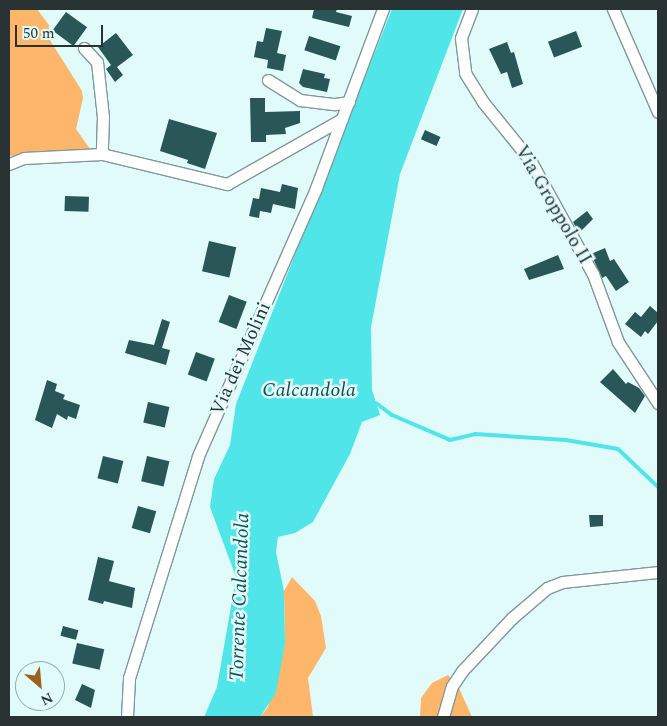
<!DOCTYPE html>
<html>
<head>
<meta charset="utf-8">
<style>
	body { margin:0 }
	#map { position:relative; width:667px; height:726px; overflow:hidden; background:#e1fbfb; font-family:Spectral,serif }
	div>[style] { position:absolute }
	.forest>* { inset:0; background:#fdb66a }
	.water>* { inset:0; background:#50e5e9 }
	.stream>* { height:4px; margin:-2px; padding:0 2px; transform-origin:2px; border-radius:2px; background:#50e5e9 }
	.building>* { inset:0; background:#295657; transform-origin:0 0 }
	.roads { filter:drop-shadow(1px 0 #819899) drop-shadow(-1px 0 #819899) drop-shadow(0 1px #819899) drop-shadow(0 -1px #819899) }
	.minor>* { height:11px; margin:-5.5px; padding:0 5.5px; transform-origin:5.5px; border-radius:5.5px; background:#fff }
	span { translate:-50% -50%; white-space:nowrap; text-align:center; line-height:1.15; -webkit-text-stroke:5px #e1fbfb; paint-order:stroke }
	.street-label { font-size:19px; color:#293333 }
	.water-label { font-size:20px; color:#105153; font-style:italic }
	.frame { position:absolute; inset:0; border:10px solid #293333; pointer-events:none }
	.north { position:absolute; left:15px; top:661px; width:50px; height:50px; box-sizing:border-box; background:#e1fbfb; border:1px solid #97abab; border-radius:50%; rotate:153deg; font-size:14px; font-weight:700; line-height:20px; text-align:center; color:#293333 }
	.north::after { content:''; display:block; margin:auto; width:18px; height:22px; background:#9a621e; clip-path:polygon(50% 0,100% 100%,50% 72%,0 100%) }
	.scale { position:absolute; left:15px; top:25px; width:88px; height:22px; box-sizing:border-box; border:2px solid #293333; border-top:0; padding-left:6px; font-size:15px; line-height:18px; white-space:nowrap; color:#293333; -webkit-text-stroke:4px #e1fbfb; paint-order:stroke }
</style>
</head>
<body>
<div id="map">
	<div class="forest">
		<div style="clip-path:polygon(9px 9px,37px 9px,49px 25px,48px 37px,82px 91px,83px 98px,76px 129px,90px 149px,9px 156px)"></div>
		<div style="clip-path:polygon(292px 577px,315px 601px,321px 616px,326px 648px,308px 678px,313px 717px,260px 717px,268px 707px,285px 644px,284px 591px)"></div>
		<div style="clip-path:polygon(448px 675px,459px 688px,472px 717px,420px 717px,421px 698px,432px 683px)"></div>
	</div>
	<div class="water">
		<div style="clip-path:polygon(392px 9px,463px 9px,400px 174px,371px 327px,372px 390px,380px 415px,362px 422px,350px 454px,313px 522px,295px 533px,278px 537px,276px 552px,284px 591px,285px 644px,276px 693px,260px 717px,204px 717px,217px 687px,236px 577px,210px 507px,214px 479px,230px 445px,236px 404px)"></div>
	</div>
	<div class="stream">
		<div style="left:376px;top:403px;width:20px;rotate:37deg"></div>
		<div style="left:392px;top:415px;width:63px;rotate:23.3deg"></div>
		<div style="left:450px;top:440px;width:26px;rotate:-13deg"></div>
		<div style="left:475px;top:434px;width:91px;rotate:3.8deg"></div>
		<div style="left:566px;top:440px;width:53px;rotate:9.8deg"></div>
		<div style="left:618px;top:449px;width:55px;rotate:43.5deg"></div>
	</div>
	<div class="building">
		<div style="clip-path:polygon(314px 9px,337px 9px,336px 12px,352px 16px,349px 27px,312px 18px)"></div>
		<div style="left:66px;top:12px;width:26px;height:23px;rotate:36deg"></div>
		<div style="clip-path:polygon(266px 28px,282px 31px,277px 53px,286px 55px,283px 71px,267px 68px,268px 60px,254px 57px,257px 41px,263px 42px)"></div>
		<div style="left:576px;top:31px;width:17px;height:30px;rotate:69deg"></div>
		<div style="clip-path:polygon(116px 33px,133px 55px,117px 67px,123px 75px,115px 82px,106px 69px,111px 65px,98px 47px)"></div>
		<div style="left:309px;top:36px;width:33px;height:15px;rotate:18deg"></div>
		<div style="clip-path:polygon(507px 42px,511px 53px,514px 52px,523px 84px,512px 88px,507px 72px,501px 74px,489px 49px)"></div>
		<div style="clip-path:polygon(303px 69px,325px 74px,324px 78px,330px 79px,327px 92px,303px 87px,299px 83px)"></div>
		<div style="clip-path:polygon(250px 98px,265px 98px,265px 112px,300px 111px,300px 123px,285px 128px,286px 134px,266px 135px,266px 142px,251px 142px)"></div>
		<div style="clip-path:polygon(169px 119px,217px 133px,205px 169px,187px 163px,188px 160px,160px 151px)"></div>
		<div style="left:425px;top:130px;width:17px;height:10px;rotate:24deg"></div>
		<div style="clip-path:polygon(282px 184px,298px 188px,295px 209px,273px 204px,271px 213px,260px 211px,259px 218px,249px 216px,253px 198px,259px 199px,261px 188px,280px 192px)"></div>
		<div style="left:65px;top:196px;width:24px;height:15px;rotate:2deg"></div>
		<div style="clip-path:polygon(587px 211px,593px 219px,579px 233px,573px 222px)"></div>
		<div style="left:209px;top:241px;width:28px;height:31px;rotate:13deg"></div>
		<div style="clip-path:polygon(605px 248px,610px 261px,614px 259px,629px 282px,616px 291px,606px 276px,602px 278px,591px 254px)"></div>
		<div style="clip-path:polygon(558px 255px,564px 269px,529px 280px,524px 269px)"></div>
		<div style="left:229px;top:295px;width:19px;height:29px;rotate:21deg"></div>
		<div style="clip-path:polygon(650px 306px,658px 313px,658px 321px,648px 334px,645px 331px,641px 337px,625px 324px,635px 312px,641px 317px)"></div>
		<div style="clip-path:polygon(162px 319px,170px 322px,162px 348px,170px 350px,166px 365px,125px 353px,129px 340px,154px 345px)"></div>
		<div style="left:196px;top:352px;width:20px;height:24px;rotate:20deg"></div>
		<div style="clip-path:polygon(613px 369px,626px 384px,628px 382px,639px 388px,645px 396px,635px 413px,600px 382px)"></div>
		<div style="clip-path:polygon(47px 380px,57px 384px,55px 391px,65px 395px,63px 399px,80px 405px,76px 419px,68px 416px,67px 420px,57px 414px,52px 428px,35px 420px)"></div>
		<div style="left:148px;top:402px;width:22px;height:21px;rotate:13deg"></div>
		<div style="left:103px;top:456px;width:21px;height:23px;rotate:14deg"></div>
		<div style="left:147px;top:456px;width:23px;height:26px;rotate:13deg"></div>
		<div style="left:138px;top:506px;width:19px;height:23px;rotate:16deg"></div>
		<div style="clip-path:polygon(589px 515px,603px 515px,603px 526px,590px 527px)"></div>
		<div style="clip-path:polygon(98px 557px,114px 561px,109px 581px,135px 588px,132px 608px,104px 601px,103px 604px,88px 600px)"></div>
		<div style="left:63px;top:626px;width:16px;height:10px;rotate:15deg"></div>
		<div style="left:77px;top:643px;width:28px;height:21px;rotate:13deg"></div>
		<div style="clip-path:polygon(82px 684px,95px 690px,91px 708px,75px 700px)"></div>
	</div>
	<div class="roads">
		<div class="minor">
			<div style="left:472px;top:9px;width:31px;rotate:111deg"></div>
			<div style="left:461px;top:38px;width:35px;rotate:83deg"></div>
			<div style="left:465px;top:73px;width:34px;rotate:58deg"></div>
			<div style="left:483px;top:102px;width:75px;rotate:51deg"></div>
			<div style="left:530px;top:160px;width:130px;rotate:61.1deg"></div>
			<div style="left:593px;top:274px;width:72px;rotate:69.8deg"></div>
			<div style="left:618px;top:342px;width:73px;rotate:56.7deg"></div>
			<div style="left:613px;top:9px;width:112px;rotate:66.4deg"></div>
			<div style="left:84px;top:48px;width:19px;rotate:47deg"></div>
			<div style="left:97px;top:62px;width:55px;rotate:83.8deg"></div>
			<div style="left:103px;top:117px;width:37px;rotate:92deg"></div>
			<div style="left:268px;top:80px;width:38px;rotate:32deg"></div>
			<div style="left:300px;top:100px;width:35px;rotate:7deg"></div>
			<div style="left:335px;top:104px;width:14px;rotate:-8deg"></div>
			<div style="left:9px;top:164px;width:16px;rotate:-22deg"></div>
			<div style="left:24px;top:158px;width:78px;rotate:-2.9deg"></div>
			<div style="left:102px;top:154px;width:129px;rotate:13.5deg"></div>
			<div style="left:227px;top:184px;width:132px;rotate:-29.5deg"></div>
			<div style="left:127px;top:717px;width:39px;rotate:-87deg"></div>
			<div style="left:129px;top:678px;width:232px;rotate:-72.7deg"></div>
			<div style="left:198px;top:456px;width:293px;rotate:-66.2deg"></div>
			<div style="left:316px;top:188px;width:191px;rotate:-69.5deg"></div>
			<div style="left:443px;top:717px;width:32px;rotate:-74deg"></div>
			<div style="left:452px;top:686px;width:18px;rotate:-56deg"></div>
			<div style="left:462px;top:671px;width:73px;rotate:-46.7deg"></div>
			<div style="left:512px;top:618px;width:46px;rotate:-40.6deg"></div>
			<div style="left:547px;top:588px;width:17px;rotate:-21deg"></div>
			<div style="left:563px;top:582px;width:96px;rotate:-6deg"></div>
		</div>
	</div>
	<div class="street-label">
		<span style="left:553px;top:205px;rotate:60deg">Via Groppolo II</span>
		<span style="left:241px;top:359px;rotate:-66deg">Via dei Molini</span>
	</div>
	<div class="water-label">
		<span style="left:309px;top:390px">Calcandola</span>
		<span style="left:240px;top:597px;rotate:-88deg">Torrente Calcandola</span>
	</div>
	<div class="frame"></div>
	<div class="north">N</div>
	<div class="scale">50 m</div>
</div>
</body>
</html>
